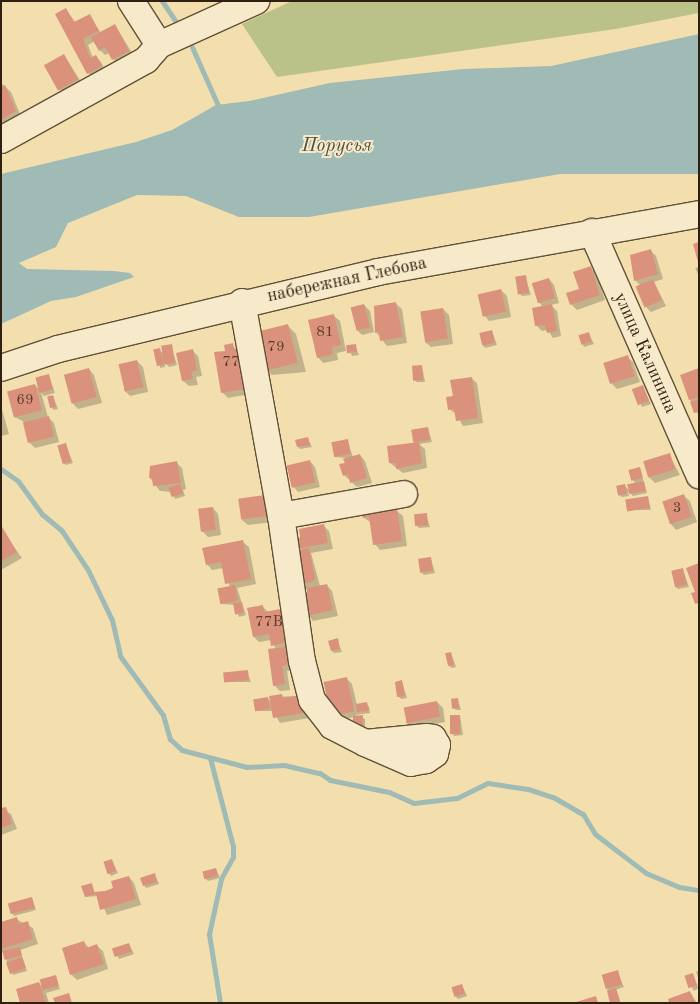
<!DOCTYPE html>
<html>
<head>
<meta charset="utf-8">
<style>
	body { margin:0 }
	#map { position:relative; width:700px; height:1004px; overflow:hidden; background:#f3dfae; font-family:"Old Standard TT",serif }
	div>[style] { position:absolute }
	.green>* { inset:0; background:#bac28a }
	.water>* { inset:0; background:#a0bab5 }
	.shadow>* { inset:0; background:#0003; transform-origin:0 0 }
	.stream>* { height:5px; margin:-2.5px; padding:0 2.5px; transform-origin:2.5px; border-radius:2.5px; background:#a0bab5 }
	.building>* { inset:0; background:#db927c; transform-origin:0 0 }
	.roads { filter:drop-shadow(1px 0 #615038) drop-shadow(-1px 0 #615038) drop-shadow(0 1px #615038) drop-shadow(0 -1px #615038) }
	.minor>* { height:26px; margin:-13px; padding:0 13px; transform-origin:13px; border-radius:13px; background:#f7eaca }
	span { translate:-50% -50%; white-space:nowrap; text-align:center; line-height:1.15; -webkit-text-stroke:4px #f7eaca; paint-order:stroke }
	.number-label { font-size:15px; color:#5b3c2c }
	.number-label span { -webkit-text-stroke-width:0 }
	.street-label { font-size:18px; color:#302011 }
	.water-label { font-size:19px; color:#524e42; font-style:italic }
	.frame { position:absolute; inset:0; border:2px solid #302011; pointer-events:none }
</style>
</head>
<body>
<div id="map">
	<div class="green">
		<div style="clip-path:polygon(292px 1px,699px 1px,699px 13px,616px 29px,277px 77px,242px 24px)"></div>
	</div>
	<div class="water">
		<div style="clip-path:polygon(699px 34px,699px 174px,560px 174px,309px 217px,239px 217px,186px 196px,137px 195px,68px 223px,56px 247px,19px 263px,27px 269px,114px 271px,130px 273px,134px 277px,76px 297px,51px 301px,1px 324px,1px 174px,136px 142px,172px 130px,216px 105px,249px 101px,330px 83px,463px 69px,551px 66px)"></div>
	</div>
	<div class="shadow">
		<div style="clip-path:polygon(66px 10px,76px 23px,89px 15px,101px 33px,115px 25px,134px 56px,118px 65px,109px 53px,105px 55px,100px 50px,95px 41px,88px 45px,93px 58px,96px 56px,101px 62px,106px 72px,94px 78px,88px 73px)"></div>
		<div style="clip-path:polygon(64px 55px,83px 85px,65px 95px,59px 89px)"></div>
		<div style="clip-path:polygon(1px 83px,11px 92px,21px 117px,6px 126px,1px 121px)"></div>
		<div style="clip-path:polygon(651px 251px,656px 256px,663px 279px,654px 282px,666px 306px,651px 312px,646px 307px,641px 286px,635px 280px)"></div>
		<div style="clip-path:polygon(590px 267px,596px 273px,605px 300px,577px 310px,571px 304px)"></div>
		<div style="clip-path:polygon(699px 267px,699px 276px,695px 268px)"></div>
		<div style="clip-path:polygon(525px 276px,531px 295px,522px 296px,520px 294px)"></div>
		<div style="clip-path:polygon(549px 279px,554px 285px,559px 303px,551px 305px,557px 311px,561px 336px,553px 338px,548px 330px,542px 331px,537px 326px,543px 307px,539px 302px)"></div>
		<div style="clip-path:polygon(501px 290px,507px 296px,511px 317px,489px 321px,484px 315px)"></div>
		<div style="clip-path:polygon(396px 304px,402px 309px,407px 343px,387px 346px,376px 332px)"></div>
		<div style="clip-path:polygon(364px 305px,370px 311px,374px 332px,362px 335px,356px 329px)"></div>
		<div style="clip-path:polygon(443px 309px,449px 315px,453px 344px,431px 347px,425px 342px)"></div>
		<div style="clip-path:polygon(334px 316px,340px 321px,346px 351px,337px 353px,338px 360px,323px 363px,318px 357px)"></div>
		<div style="clip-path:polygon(288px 326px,296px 334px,306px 372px,272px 375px,264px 367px)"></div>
		<div style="clip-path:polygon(492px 331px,497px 345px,485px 348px,483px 345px)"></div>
		<div style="clip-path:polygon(588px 333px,594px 344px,584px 347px,579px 336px)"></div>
		<div style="clip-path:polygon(232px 345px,237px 350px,250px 394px,228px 398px,222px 392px,226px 352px)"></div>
		<div style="clip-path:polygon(171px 346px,177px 365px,169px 367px,165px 363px,165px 367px,160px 368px,159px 350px,164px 354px)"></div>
		<div style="clip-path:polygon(355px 346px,359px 355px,352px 356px,348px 347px)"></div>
		<div style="clip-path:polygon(193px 351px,198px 356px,202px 376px,196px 377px,198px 385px,189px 386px,183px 381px,178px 354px)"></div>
		<div style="clip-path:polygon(627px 357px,633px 362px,640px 382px,617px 389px,612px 384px)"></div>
		<div style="clip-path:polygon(137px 361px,143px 367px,148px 392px,130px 396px,124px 390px)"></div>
		<div style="clip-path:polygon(422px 366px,425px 382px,417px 382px,414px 380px)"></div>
		<div style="clip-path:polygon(89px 369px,94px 375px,102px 403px,78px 409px,73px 404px)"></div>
		<div style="clip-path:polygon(699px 369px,699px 416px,690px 400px)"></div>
		<div style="clip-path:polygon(49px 376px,55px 393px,44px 396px,41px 392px,48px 417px,54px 423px,59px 442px,35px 448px,30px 443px,24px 422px,15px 417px,35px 385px,41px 391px)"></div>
		<div style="clip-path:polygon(471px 378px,477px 383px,483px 423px,463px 426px,456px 414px,449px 409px,454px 397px)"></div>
		<div style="clip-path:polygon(642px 387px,651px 404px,642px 407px,634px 390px)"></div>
		<div style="clip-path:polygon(53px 396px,58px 409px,54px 410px,52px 408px)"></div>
		<div style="clip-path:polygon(1px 406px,9px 434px,1px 436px)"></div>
		<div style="clip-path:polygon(428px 428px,432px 442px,419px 444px,425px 449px,427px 468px,403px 473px,390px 463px,416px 444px,413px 442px)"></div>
		<div style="clip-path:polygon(308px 439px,312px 447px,300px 449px,298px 447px)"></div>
		<div style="clip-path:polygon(347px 440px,353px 457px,360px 455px,365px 461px,372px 483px,357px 487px,344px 475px,345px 458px,335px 457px)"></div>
		<div style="clip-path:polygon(66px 445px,73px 463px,66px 465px,63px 463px)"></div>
		<div style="clip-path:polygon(669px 454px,680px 475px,655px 483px,649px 477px)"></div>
		<div style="clip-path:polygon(310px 461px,315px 467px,320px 487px,298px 492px,293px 486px)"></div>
		<div style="clip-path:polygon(176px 462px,182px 468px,186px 489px,183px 490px,185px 496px,175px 499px,171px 492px,160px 491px,150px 478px)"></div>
		<div style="clip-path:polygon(640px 469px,647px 493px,633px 496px,628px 491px,629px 496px,622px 497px,619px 495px,625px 486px,630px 491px,637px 484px,633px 481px)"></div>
		<div style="clip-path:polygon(684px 496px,690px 501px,697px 522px,676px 530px,671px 524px)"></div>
		<div style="clip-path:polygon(264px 497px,273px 522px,248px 525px,242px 520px)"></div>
		<div style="clip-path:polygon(648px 498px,651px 510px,627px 510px,626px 500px)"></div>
		<div style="clip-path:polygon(213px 508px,218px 514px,221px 535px,208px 537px,202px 531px)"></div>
		<div style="clip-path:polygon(397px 511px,403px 516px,407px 546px,380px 550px,375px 544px,372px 523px,364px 518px)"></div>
		<div style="clip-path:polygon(426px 514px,430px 527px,419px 528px,417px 526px)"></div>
		<div style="clip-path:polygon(324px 526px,329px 531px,333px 549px,311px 553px,320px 586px,327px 585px,332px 591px,338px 616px,313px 621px,308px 615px,309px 594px,308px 589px,304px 590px,297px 549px,302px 539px)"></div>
		<div style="clip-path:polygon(1px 529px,22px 558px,1px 570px)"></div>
		<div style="clip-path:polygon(243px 542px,249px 547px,256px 584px,237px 588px,246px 615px,239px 617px,234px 605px,222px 604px,230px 587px,224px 568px,212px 570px,207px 564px)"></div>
		<div style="clip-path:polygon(431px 559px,435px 573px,424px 575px,421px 572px)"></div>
		<div style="clip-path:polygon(683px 570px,689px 587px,678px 589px,676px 587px)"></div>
		<div style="clip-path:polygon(262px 606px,268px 612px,292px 614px,301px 669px,287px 671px,290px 690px,280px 691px,274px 685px,276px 649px,271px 640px,259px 642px,254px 637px)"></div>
		<div style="clip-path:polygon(337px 640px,342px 652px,334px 653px,332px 651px)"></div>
		<div style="clip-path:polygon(451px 653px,456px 667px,452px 668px,449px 666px)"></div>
		<div style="clip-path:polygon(247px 672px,251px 682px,225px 682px)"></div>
		<div style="clip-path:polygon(346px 678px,352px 684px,357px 705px,369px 706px,370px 713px,355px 715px,365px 719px,365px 729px,357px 729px,354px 717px,339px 721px,333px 715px)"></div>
		<div style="clip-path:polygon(402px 682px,407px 698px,401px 699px,398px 696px)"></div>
		<div style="clip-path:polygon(300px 696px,306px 702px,309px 718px,280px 723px,273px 711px,257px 711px,267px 698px,272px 703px,271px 697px)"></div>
		<div style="clip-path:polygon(458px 700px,461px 710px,456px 710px,454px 708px)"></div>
		<div style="clip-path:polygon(437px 702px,443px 708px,445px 722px,412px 728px,406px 722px)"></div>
		<div style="clip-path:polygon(460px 716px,463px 735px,454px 736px,452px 733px)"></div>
		<div style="clip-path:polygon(1px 808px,11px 814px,17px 829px,1px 835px)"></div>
		<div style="clip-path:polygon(112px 860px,118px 873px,111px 876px,109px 873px)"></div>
		<div style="clip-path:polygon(216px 869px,220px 878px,208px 881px,206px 879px)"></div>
		<div style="clip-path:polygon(155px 875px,159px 884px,146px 888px,144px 885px)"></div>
		<div style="clip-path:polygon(129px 877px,134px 883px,141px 905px,107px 915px,98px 896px,86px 897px,91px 884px,95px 893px,115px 889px)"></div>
		<div style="clip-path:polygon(32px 899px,36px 910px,14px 916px,12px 913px)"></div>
		<div style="clip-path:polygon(16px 919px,33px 928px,38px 944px,20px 950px,27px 971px,13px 975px,1px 949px,1px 923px)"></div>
		<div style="clip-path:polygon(84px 942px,89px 948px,97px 946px,103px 951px,108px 969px,77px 980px,71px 974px)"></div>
		<div style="clip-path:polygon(129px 944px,134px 954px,119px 959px,114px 949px)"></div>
		<div style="clip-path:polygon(699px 970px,699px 980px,696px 972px)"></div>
		<div style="clip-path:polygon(617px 972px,624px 987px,615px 990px,621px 1003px,612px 1003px,607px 989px)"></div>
		<div style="left:692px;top:975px;width:15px;height:6px;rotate:62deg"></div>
		<div style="clip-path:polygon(55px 977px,60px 989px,46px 993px,49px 1003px,22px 1003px,39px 983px,43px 988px)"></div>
		<div style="clip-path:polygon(462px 985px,467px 996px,458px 999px,455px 996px)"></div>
		<div style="clip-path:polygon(690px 992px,697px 1003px,671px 1003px)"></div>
	</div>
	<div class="stream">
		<div style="left:162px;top:1px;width:27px;rotate:56deg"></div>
		<div style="left:192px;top:47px;width:69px;rotate:66deg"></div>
		<div style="left:1px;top:469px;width:21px;rotate:35deg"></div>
		<div style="left:18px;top:481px;width:41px;rotate:54deg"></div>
		<div style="left:42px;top:514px;width:26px;rotate:40deg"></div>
		<div style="left:62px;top:531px;width:47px;rotate:56.3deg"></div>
		<div style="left:88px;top:570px;width:55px;rotate:64.4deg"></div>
		<div style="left:112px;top:620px;width:37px;rotate:77deg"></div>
		<div style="left:120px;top:656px;width:73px;rotate:53.9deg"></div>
		<div style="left:163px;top:715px;width:25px;rotate:74deg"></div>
		<div style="left:170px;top:739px;width:16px;rotate:43deg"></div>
		<div style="left:182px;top:750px;width:67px;rotate:14.7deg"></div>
		<div style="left:247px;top:767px;width:37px;rotate:-3deg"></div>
		<div style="left:284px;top:765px;width:37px;rotate:13deg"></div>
		<div style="left:320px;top:773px;width:12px;rotate:35deg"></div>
		<div style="left:330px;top:780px;width:60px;rotate:11.5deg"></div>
		<div style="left:389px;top:792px;width:27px;rotate:24deg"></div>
		<div style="left:414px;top:803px;width:43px;rotate:-6.6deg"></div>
		<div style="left:457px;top:798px;width:34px;rotate:-26deg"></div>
		<div style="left:488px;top:783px;width:40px;rotate:8.5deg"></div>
		<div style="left:528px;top:789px;width:26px;rotate:18deg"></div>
		<div style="left:553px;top:797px;width:34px;rotate:30deg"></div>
		<div style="left:583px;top:814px;width:23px;rotate:59deg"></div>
		<div style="left:595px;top:834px;width:64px;rotate:37.4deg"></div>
		<div style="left:646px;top:873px;width:36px;rotate:23deg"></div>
		<div style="left:679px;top:887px;width:20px;rotate:9deg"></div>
		<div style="left:210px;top:758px;width:91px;rotate:75.4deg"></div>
		<div style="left:233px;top:846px;width:11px;rotate:90deg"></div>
		<div style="left:233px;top:857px;width:25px;rotate:119deg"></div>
		<div style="left:221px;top:879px;width:56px;rotate:102.3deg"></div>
		<div style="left:209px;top:934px;width:70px;rotate:80.9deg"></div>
	</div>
	<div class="building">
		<div style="clip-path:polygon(66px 8px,74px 22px,90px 14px,99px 31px,83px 39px,90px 58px,96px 55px,102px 66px,87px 74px,55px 14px)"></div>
		<div style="clip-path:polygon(115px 24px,129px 51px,112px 60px,105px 47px,99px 51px,91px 37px)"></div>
		<div style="left:64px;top:54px;width:29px;height:23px;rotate:61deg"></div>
		<div style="clip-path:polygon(5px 85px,16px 111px,1px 120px,1px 87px)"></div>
		<div style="clip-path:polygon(699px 242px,699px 262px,698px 262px,693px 244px)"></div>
		<div style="clip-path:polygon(651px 249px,658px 274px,634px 281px,630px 255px)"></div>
		<div style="clip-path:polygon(591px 266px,600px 295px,570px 305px,566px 293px,579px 289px,573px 272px)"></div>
		<div style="left:526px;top:275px;width:18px;height:11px;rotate:81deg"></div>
		<div style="left:549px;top:278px;width:21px;height:18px;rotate:73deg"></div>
		<div style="left:653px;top:279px;width:23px;height:19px;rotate:67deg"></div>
		<div style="left:501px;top:289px;width:23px;height:24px;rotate:77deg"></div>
		<div style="clip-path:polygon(396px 302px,403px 337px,380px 341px,379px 332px,375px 333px,374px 306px)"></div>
		<div style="left:364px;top:304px;width:24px;height:14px;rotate:75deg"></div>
		<div style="clip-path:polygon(552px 304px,557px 331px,547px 333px,545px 325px,535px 326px,532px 308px)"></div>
		<div style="left:443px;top:308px;width:31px;height:23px;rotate:81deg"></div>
		<div style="clip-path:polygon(334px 314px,341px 345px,332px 347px,333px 354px,317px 358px,308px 320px)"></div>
		<div style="left:288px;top:324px;width:40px;height:35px;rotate:76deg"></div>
		<div style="left:492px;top:330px;width:13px;height:13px;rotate:77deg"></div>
		<div style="left:589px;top:332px;width:10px;height:11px;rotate:73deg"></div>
		<div style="clip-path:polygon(233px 343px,234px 349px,243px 347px,245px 389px,221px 393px,214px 352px,225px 351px,224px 345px)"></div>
		<div style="left:172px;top:344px;width:19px;height:11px;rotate:81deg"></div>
		<div style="left:356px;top:344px;width:8px;height:10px;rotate:83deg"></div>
		<div style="left:160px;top:348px;width:17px;height:7px;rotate:77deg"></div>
		<div style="clip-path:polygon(193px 349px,197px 370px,191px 372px,193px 379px,182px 381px,176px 353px)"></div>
		<div style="left:628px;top:355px;width:22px;height:26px;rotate:72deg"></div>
		<div style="left:137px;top:360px;width:28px;height:19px;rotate:77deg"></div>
		<div style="left:422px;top:365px;width:15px;height:10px;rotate:86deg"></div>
		<div style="left:89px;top:368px;width:30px;height:26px;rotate:75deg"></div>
		<div style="clip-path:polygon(699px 368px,699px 397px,689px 400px,680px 375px)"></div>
		<div style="left:49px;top:374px;width:16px;height:14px;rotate:76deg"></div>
		<div style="clip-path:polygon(472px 377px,478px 418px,456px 421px,454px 409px,448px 410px,446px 397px,453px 396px,450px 380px)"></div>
		<div style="left:35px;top:384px;width:27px;height:29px;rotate:75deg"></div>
		<div style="left:643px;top:385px;width:17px;height:12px;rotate:69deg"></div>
		<div style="left:53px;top:395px;width:12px;height:6px;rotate:76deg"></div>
		<div style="clip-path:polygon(699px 399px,699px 412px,694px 413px,690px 402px)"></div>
		<div style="left:49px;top:416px;width:21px;height:27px;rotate:76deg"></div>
		<div style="left:428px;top:427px;width:13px;height:17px;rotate:81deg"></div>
		<div style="clip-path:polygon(308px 437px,310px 445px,297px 447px,295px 440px)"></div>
		<div style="left:348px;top:439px;width:15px;height:17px;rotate:79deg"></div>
		<div style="clip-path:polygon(419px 442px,422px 463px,396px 469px,396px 463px,389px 463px,387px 446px)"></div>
		<div style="left:66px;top:443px;width:19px;height:9px;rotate:74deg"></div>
		<div style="left:670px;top:453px;width:17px;height:28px;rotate:73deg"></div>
		<div style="clip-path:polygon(360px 454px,367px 478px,350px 483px,348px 474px,343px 476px,339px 464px,345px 463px,343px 459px)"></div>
		<div style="left:310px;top:460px;width:23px;height:24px;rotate:77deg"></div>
		<div style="clip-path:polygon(177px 461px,181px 483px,153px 486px,152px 478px,149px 478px,150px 466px)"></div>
		<div style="left:640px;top:467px;width:11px;height:12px;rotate:75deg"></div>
		<div style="left:644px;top:481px;width:10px;height:17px;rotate:79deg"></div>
		<div style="left:180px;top:484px;width:10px;height:12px;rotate:73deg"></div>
		<div style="left:625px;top:484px;width:10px;height:9px;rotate:79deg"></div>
		<div style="left:684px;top:494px;width:24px;height:23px;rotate:71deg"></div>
		<div style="left:265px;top:495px;width:21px;height:27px;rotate:82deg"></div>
		<div style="left:648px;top:496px;width:12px;height:23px;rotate:81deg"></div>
		<div style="left:213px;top:507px;width:23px;height:15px;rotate:83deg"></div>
		<div style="clip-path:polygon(397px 509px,402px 541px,373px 545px,369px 517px,363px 518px,362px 515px)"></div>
		<div style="left:427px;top:513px;width:12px;height:13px;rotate:85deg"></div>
		<div style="clip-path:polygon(324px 524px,328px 543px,296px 549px,294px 539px,300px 538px,299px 529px)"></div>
		<div style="clip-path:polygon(1px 525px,17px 552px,1px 561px)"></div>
		<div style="clip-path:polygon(243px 540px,251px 579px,225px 584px,221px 562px,206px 565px,202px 548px)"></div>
		<div style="clip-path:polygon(309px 548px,315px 579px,312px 582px,298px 585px,291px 552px)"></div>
		<div style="left:431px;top:557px;width:14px;height:13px;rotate:82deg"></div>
		<div style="clip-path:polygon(699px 563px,699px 603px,695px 604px,691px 593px,695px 592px,686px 568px)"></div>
		<div style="left:683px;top:568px;width:17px;height:12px;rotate:77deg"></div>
		<div style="clip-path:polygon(327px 584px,333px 610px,306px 616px,302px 594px,307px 593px,307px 588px)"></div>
		<div style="left:235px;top:585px;width:16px;height:18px;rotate:79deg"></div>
		<div style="left:242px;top:602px;width:11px;height:9px;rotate:80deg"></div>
		<div style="clip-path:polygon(263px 605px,264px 612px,286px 608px,293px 641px,271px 646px,269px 634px,253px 637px,247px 608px)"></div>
		<div style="clip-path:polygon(338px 638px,340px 649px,331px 651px,328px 641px)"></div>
		<div style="clip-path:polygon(294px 646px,296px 664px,282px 666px,285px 684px,273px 686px,268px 649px)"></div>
		<div style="left:451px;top:652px;width:13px;height:6px;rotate:77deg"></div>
		<div style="left:248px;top:670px;width:10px;height:25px;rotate:84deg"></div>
		<div style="left:347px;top:677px;width:35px;height:24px;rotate:78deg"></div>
		<div style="clip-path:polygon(402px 680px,405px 696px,397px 697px,395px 682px)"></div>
		<div style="clip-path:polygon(282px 694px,283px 698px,301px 695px,304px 713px,273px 718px,269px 696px)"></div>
		<div style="left:268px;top:697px;width:12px;height:15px;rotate:81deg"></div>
		<div style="left:458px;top:698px;width:10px;height:7px;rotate:84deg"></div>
		<div style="left:437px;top:701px;width:16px;height:34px;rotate:79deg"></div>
		<div style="clip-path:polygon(367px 702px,369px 711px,357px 712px,356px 704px)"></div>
		<div style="clip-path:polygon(363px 715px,363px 727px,353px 728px,353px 716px)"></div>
		<div style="left:450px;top:715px;width:10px;height:19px"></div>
		<div style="clip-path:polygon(6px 807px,12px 824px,1px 828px,1px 808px)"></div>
		<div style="left:112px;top:859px;width:13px;height:9px;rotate:72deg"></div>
		<div style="left:216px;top:868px;width:8px;height:14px;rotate:76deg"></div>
		<div style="clip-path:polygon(155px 873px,157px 882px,143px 886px,140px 878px)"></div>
		<div style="clip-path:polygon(129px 876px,136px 899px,100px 910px,96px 894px,85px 897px,81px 886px,92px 883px,94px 892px,105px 891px,113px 888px,111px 881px)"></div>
		<div style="left:32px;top:897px;width:11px;height:25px;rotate:75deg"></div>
		<div style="clip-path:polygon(17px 917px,19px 924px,28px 921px,33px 939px,1px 949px,1px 922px)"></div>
		<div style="clip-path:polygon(84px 941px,86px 948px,97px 944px,104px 964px,70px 975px,62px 948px)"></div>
		<div style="left:129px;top:943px;width:9px;height:18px;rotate:72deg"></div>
		<div style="left:20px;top:947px;width:9px;height:18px;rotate:77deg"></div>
		<div style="left:22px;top:957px;width:12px;height:17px;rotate:70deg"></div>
		<div style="left:618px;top:970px;width:15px;height:17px;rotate:74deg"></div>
		<div style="left:693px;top:973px;width:13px;height:9px;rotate:72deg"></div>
		<div style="left:56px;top:975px;width:11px;height:17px;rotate:75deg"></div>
		<div style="clip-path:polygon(39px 982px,46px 1003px,20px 1003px,16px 989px)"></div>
		<div style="left:462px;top:984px;width:10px;height:11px;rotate:73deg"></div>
		<div style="clip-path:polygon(616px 988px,620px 1001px,610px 1003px,607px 991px)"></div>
		<div style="clip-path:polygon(690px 991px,695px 1003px,669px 1003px,668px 999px)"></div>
		<div style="clip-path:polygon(69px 993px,72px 1003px,55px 1003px,53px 998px)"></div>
		<div style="clip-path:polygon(596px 996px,598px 1003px,576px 1003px,576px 1002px)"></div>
	</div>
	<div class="roads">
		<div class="minor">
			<div style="left:131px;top:1px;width:52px;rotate:57.5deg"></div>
			<div style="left:1px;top:140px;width:166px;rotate:-28.9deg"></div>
			<div style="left:146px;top:60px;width:20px;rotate:-49deg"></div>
			<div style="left:159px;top:45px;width:107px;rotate:-24.4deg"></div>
			<div style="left:592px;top:232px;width:266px;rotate:66.2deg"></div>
			<div style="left:242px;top:302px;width:218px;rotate:79.7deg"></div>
			<div style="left:281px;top:516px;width:147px;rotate:81.8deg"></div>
			<div style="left:302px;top:661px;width:40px;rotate:75.6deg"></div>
			<div style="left:312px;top:700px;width:33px;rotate:52deg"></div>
			<div style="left:332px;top:726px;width:37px;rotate:27deg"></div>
			<div style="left:365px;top:743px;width:62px;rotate:-5.5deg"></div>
			<div style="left:427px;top:737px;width:6px;rotate:9deg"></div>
			<div style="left:433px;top:738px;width:8px;rotate:60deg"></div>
			<div style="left:437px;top:745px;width:9px;rotate:103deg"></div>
			<div style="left:435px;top:754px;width:11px;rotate:146deg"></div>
			<div style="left:426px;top:760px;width:15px;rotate:169deg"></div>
			<div style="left:411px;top:763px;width:50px;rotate:-156.5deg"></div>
			<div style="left:1px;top:368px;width:60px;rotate:-18.4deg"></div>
			<div style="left:58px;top:349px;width:329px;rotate:-13.5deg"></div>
			<div style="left:378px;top:272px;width:326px;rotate:-10.2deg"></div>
			<div style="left:281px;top:516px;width:125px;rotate:-10.1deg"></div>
		</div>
	</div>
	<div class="number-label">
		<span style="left:325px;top:333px">81</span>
		<span style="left:276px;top:348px">79</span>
		<span style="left:231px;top:363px">77</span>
		<span style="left:25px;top:401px">69</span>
		<span style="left:677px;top:509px">3</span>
		<span style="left:269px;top:623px">77В</span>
	</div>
	<div class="street-label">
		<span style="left:347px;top:280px;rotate:-12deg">набережная Глебова</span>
		<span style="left:645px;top:353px;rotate:66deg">улица Калинина</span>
	</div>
	<div class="water-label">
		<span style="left:337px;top:147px">Порусья</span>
	</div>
	<div class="frame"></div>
</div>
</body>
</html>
